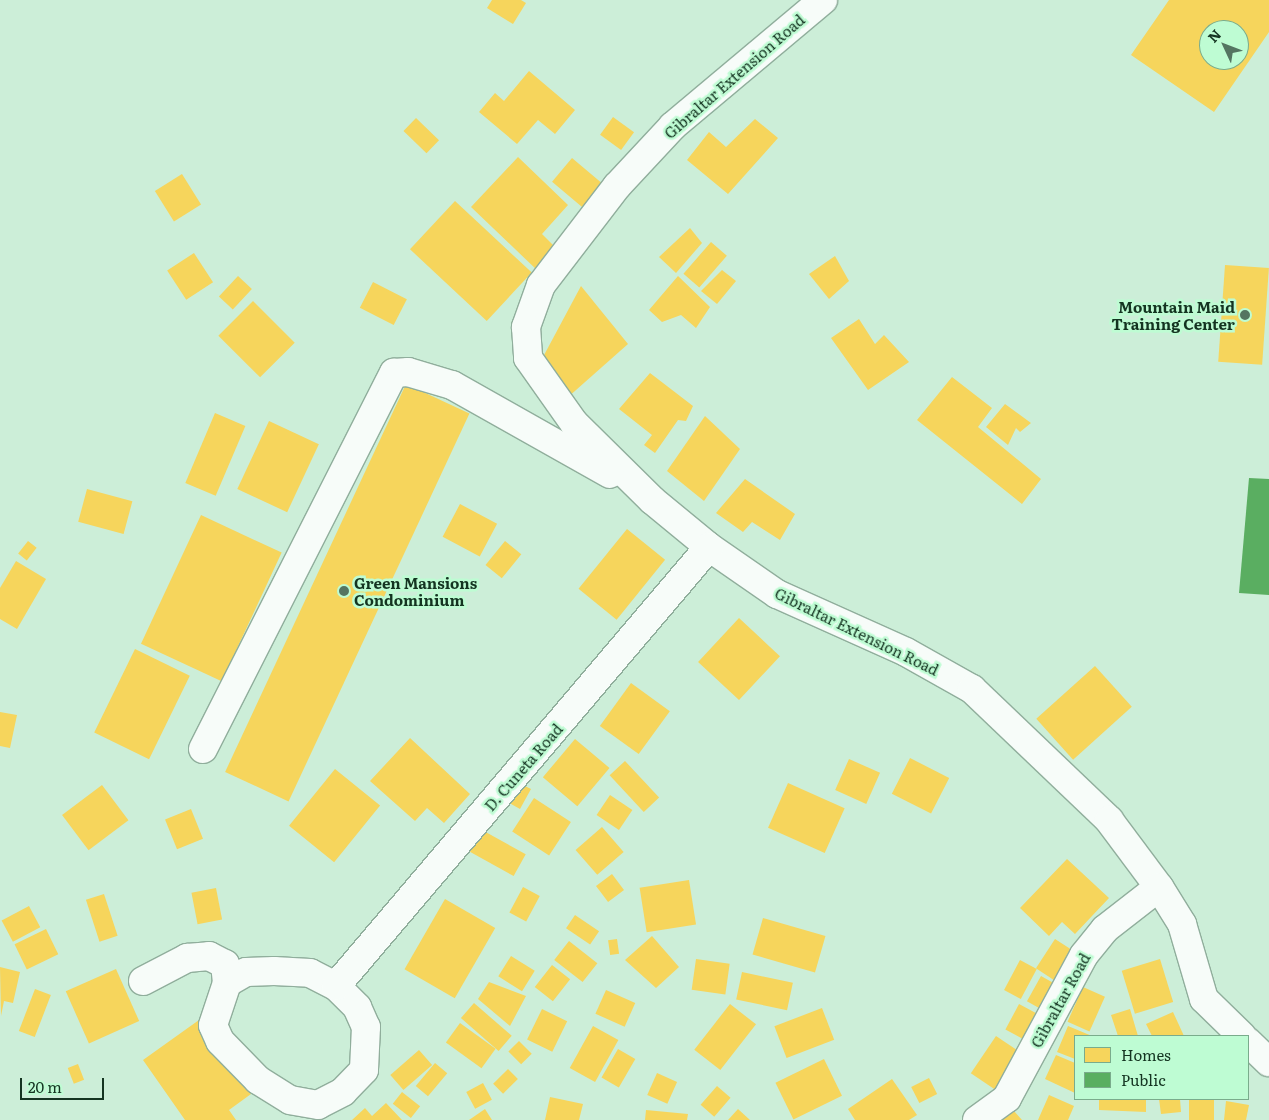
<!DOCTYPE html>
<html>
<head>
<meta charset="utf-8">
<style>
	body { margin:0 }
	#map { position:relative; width:1269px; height:1120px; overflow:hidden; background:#cceed8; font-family:Literata,serif }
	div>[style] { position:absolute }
	.homes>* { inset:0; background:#f6d55c; transform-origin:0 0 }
	.public>* { inset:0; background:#5aae61 }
	.roads { filter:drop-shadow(1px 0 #90ae9c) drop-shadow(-1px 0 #90ae9c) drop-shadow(0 1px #90ae9c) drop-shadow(0 -1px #90ae9c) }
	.street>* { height:28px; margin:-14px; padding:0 14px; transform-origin:14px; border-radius:14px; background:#f7fcf9 }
	.dots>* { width:14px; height:14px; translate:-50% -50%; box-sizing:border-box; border:2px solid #befcd3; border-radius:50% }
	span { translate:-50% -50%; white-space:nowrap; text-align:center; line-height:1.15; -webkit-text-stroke:5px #befcd3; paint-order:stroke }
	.street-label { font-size:15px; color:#143421 }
	.poi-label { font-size:15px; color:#143421; font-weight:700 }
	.right { translate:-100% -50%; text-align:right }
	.left { translate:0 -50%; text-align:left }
	.legend { position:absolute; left:1074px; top:1035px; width:175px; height:65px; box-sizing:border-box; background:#befcd3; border:1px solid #7aac8c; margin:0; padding:6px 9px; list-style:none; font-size:15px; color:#143421 }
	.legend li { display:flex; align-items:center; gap:10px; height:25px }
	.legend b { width:25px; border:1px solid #7aac8c }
	.north { position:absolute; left:1199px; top:20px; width:50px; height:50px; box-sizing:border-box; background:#befcd3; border:1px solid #7aac8c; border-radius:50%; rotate:313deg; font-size:14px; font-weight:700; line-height:20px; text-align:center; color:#143421 }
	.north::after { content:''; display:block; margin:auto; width:18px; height:22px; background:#547561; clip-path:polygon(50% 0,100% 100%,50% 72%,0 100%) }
	.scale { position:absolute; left:20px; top:1078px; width:84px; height:22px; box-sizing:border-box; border:2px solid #143421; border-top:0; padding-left:6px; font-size:15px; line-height:18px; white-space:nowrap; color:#143421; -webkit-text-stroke:4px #befcd3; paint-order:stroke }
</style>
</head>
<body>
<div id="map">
	<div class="homes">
		<div style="clip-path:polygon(492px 0,521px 0,526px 3px,513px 24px,487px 8px)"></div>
		<div style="clip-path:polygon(evenodd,1169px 0,1269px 0,1269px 32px,1214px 112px,1131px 55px,1169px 0,1209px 30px,1239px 30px,1239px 60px,1209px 60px,1209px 30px)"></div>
		<div style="clip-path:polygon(529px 71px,575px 110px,555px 134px,538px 120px,517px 144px,479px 112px,495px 93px,504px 101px)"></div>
		<div style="left:613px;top:117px;width:26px;height:22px;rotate:36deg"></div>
		<div style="left:416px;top:118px;width:32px;height:18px;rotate:44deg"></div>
		<div style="clip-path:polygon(755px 119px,778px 138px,728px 194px,687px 160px,709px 132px,726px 147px)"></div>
		<div style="clip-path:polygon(518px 157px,568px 205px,542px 234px,558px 250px,538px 271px,471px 207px)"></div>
		<div style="left:572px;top:158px;width:43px;height:31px;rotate:40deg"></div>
		<div style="left:182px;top:174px;width:36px;height:32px;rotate:58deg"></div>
		<div style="left:455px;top:201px;width:105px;height:66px;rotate:43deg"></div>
		<div style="clip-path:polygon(690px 228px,702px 243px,676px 273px,659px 257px)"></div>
		<div style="left:711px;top:242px;width:21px;height:42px;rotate:41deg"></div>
		<div style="left:194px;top:253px;width:35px;height:32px;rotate:57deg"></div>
		<div style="clip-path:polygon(835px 256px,849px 281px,829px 299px,809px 274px)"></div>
		<div style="left:1225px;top:265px;width:44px;height:97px;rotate:4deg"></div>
		<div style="clip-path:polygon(722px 270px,736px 281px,717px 304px,701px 291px)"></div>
		<div style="left:238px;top:276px;width:19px;height:28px;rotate:43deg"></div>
		<div style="clip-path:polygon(678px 276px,710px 307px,696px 328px,681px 315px,662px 322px,649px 310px)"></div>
		<div style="left:373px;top:282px;width:38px;height:29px;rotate:27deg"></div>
		<div style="clip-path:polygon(581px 286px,628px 344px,567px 398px,543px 357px)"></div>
		<div style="left:253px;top:301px;width:59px;height:49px;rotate:45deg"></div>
		<div style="clip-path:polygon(859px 319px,875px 344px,884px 335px,909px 362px,868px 390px,831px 338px)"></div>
		<div style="clip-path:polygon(650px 373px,693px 406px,686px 421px,678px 420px,655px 453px,644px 445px,652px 435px,619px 409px)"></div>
		<div style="clip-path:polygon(952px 377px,992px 408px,978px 427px,1041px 479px,1022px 504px,917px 420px)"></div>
		<div style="left:406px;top:384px;width:70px;height:428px;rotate:25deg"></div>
		<div style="clip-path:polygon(1005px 404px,1031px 423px,1020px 432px,1016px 428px,1008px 445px,986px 427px)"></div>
		<div style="left:215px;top:413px;width:33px;height:76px;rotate:23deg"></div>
		<div style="clip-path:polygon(705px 416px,740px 449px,704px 501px,667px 471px)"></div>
		<div style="left:269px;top:421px;width:55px;height:75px;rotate:25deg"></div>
		<div style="clip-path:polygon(745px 479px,795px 514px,780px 540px,752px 522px,743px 532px,716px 513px)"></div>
		<div style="left:87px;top:489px;width:47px;height:34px;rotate:15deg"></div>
		<div style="left:460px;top:504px;width:42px;height:37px;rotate:28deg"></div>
		<div style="left:201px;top:515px;width:89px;height:142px;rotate:25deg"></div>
		<div style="left:627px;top:529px;width:49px;height:77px;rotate:39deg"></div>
		<div style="left:28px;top:541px;width:11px;height:16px;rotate:38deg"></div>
		<div style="left:505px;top:541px;width:21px;height:31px;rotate:39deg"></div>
		<div style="clip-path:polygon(16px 561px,46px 579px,17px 629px,0 619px,0 588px)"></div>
		<div style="left:739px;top:618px;width:56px;height:60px;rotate:43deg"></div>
		<div style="left:135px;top:649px;width:61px;height:93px;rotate:26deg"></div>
		<div style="left:1095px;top:666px;width:55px;height:79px;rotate:48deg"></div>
		<div style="left:631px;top:683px;width:48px;height:53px;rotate:36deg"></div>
		<div style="clip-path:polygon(0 712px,17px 715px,10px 748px,0 746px)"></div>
		<div style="clip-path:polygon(410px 738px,470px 794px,444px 823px,427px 808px,415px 821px,370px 781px)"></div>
		<div style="left:575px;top:739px;width:45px;height:50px;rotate:40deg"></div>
		<div style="left:910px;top:758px;width:44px;height:40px;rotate:27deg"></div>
		<div style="left:849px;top:759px;width:34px;height:34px;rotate:24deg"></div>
		<div style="left:625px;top:761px;width:50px;height:21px;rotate:47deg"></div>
		<div style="left:335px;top:769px;width:58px;height:73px;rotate:39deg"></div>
		<div style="left:788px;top:783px;width:62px;height:49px;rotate:24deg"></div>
		<div style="clip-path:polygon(521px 784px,531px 789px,520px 809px,506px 801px)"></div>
		<div style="left:102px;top:785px;width:44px;height:50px;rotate:53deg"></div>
		<div style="left:610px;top:795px;width:27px;height:24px;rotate:34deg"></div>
		<div style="left:534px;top:798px;width:44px;height:40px;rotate:33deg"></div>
		<div style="left:191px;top:809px;width:32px;height:28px;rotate:68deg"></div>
		<div style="left:602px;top:827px;width:33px;height:35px;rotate:49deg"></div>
		<div style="left:482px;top:830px;width:50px;height:25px;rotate:29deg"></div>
		<div style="clip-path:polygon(1067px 859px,1109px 898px,1075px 934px,1062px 922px,1049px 936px,1020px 908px)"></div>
		<div style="left:612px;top:874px;width:20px;height:20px;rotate:53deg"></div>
		<div style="left:689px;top:880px;width:45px;height:50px;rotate:81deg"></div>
		<div style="left:523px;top:887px;width:19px;height:29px;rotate:28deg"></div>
		<div style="left:216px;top:888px;width:32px;height:25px;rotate:79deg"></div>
		<div style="left:104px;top:894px;width:44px;height:19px;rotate:72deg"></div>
		<div style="left:445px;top:899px;width:58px;height:81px;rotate:30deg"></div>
		<div style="left:29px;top:906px;width:24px;height:31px;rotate:62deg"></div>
		<div style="left:575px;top:915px;width:29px;height:16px;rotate:34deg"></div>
		<div style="left:763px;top:918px;width:65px;height:38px;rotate:16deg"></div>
		<div style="left:46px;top:929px;width:28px;height:35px;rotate:64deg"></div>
		<div style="clip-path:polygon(652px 936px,679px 967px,656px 988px,625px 960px)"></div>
		<div style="left:617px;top:939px;width:15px;height:9px;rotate:82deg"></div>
		<div style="left:1055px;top:939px;width:24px;height:35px;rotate:33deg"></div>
		<div style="left:569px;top:941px;width:36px;height:24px;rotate:38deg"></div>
		<div style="left:511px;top:956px;width:28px;height:24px;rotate:32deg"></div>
		<div style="left:696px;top:959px;width:34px;height:31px;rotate:8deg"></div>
		<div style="left:1160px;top:959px;width:45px;height:40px;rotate:73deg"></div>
		<div style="left:1020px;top:960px;width:19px;height:34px;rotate:28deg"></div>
		<div style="left:552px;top:965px;width:23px;height:28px;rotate:38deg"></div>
		<div style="clip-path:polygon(0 967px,20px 972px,13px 1003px,4px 1001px,1px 1016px)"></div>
		<div style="left:116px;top:969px;width:57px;height:55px;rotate:66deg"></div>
		<div style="left:742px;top:972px;width:52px;height:28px;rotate:12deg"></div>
		<div style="left:1041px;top:976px;width:23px;height:29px;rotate:29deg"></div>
		<div style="clip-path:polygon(489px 982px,526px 996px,510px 1026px,478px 999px)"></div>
		<div style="left:1083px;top:987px;width:24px;height:38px;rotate:24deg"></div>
		<div style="left:35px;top:989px;width:17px;height:45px;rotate:21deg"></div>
		<div style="left:606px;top:990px;width:32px;height:26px;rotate:24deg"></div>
		<div style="left:474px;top:1003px;width:50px;height:20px;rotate:41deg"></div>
		<div style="left:730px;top:1004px;width:33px;height:58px;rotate:38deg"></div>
		<div style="left:1019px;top:1004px;width:27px;height:29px;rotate:28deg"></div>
		<div style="left:822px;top:1008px;width:34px;height:51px;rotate:69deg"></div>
		<div style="left:542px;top:1009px;width:28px;height:34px;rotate:26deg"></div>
		<div style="clip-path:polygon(1130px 1009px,1138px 1036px,1118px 1036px,1111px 1015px)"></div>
		<div style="clip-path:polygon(1173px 1012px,1184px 1036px,1152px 1036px,1146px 1024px)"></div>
		<div style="clip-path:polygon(199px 1020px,251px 1094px,229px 1110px,236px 1120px,185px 1120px,143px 1060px)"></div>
		<div style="left:460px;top:1023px;width:44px;height:24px;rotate:36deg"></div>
		<div style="left:593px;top:1026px;width:29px;height:48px;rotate:29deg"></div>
		<div style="clip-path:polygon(1068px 1026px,1092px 1036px,1075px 1036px,1075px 1059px,1057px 1052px)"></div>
		<div style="left:996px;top:1036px;width:30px;height:45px;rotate:34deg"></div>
		<div style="left:519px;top:1041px;width:18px;height:15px;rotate:45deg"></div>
		<div style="left:618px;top:1049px;width:20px;height:33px;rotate:30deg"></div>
		<div style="left:419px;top:1050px;width:20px;height:38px;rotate:49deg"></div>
		<div style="clip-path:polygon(1056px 1055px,1075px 1063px,1075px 1093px,1045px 1079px)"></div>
		<div style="left:824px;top:1059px;width:41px;height:54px;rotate:64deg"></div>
		<div style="left:435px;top:1063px;width:16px;height:30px;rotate:40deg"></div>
		<div style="left:78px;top:1064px;width:17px;height:11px;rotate:69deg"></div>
		<div style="left:508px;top:1069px;width:14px;height:21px;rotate:45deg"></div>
		<div style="left:657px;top:1073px;width:22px;height:24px;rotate:24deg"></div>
		<div style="left:929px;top:1078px;width:18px;height:20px;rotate:63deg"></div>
		<div style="clip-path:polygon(892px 1079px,917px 1115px,909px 1120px,855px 1120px,848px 1109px)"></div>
		<div style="left:483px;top:1083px;width:19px;height:19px;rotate:62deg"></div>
		<div style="left:717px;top:1086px;width:18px;height:25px;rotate:41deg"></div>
		<div style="left:402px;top:1092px;width:23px;height:15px;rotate:38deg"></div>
		<div style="clip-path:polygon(1049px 1095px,1074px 1106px,1068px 1120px,1038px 1120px)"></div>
		<div style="clip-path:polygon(550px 1097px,583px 1104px,579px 1120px,545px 1120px)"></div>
		<div style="clip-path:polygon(1099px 1099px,1146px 1099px,1146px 1112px,1099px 1110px)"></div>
		<div style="clip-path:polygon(1159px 1099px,1180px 1099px,1181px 1112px,1161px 1114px)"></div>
		<div style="left:1189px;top:1099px;width:25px;height:21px"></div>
		<div style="clip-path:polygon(1226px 1101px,1249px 1105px,1246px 1120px,1224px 1120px)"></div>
		<div style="clip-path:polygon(386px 1103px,402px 1120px,352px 1120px,365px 1108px,372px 1116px)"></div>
		<div style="clip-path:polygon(485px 1109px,492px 1120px,469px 1120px)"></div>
		<div style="clip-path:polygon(738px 1109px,750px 1120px,728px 1120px)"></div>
		<div style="clip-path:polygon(646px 1110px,688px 1114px,687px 1120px,645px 1120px)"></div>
		<div style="clip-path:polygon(1013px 1110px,1022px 1120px,1002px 1120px)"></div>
	</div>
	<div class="public">
		<div style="clip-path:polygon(1249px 478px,1269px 479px,1269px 595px,1239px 593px)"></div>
	</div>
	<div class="roads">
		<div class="street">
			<div style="left:823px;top:0;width:196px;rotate:140deg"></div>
			<div style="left:673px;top:126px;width:82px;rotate:133deg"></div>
			<div style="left:617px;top:186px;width:125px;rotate:127.5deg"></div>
			<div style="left:541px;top:285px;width:45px;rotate:109.7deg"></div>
			<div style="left:526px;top:327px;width:31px;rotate:86deg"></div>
			<div style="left:528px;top:358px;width:80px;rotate:54.7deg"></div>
			<div style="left:574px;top:423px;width:110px;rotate:44.6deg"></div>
			<div style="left:652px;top:500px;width:74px;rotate:39.5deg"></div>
			<div style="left:709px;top:547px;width:83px;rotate:34.7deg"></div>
			<div style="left:777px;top:594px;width:141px;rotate:24.2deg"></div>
			<div style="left:906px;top:652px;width:76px;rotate:29.3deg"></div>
			<div style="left:972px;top:689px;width:190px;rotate:43.7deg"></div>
			<div style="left:1109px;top:820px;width:84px;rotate:53.3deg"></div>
			<div style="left:203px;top:749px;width:422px;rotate:-63.1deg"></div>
			<div style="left:394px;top:373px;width:14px;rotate:-4deg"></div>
			<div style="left:408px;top:372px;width:46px;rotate:16.5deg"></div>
			<div style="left:452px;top:385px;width:181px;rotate:29.4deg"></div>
			<div style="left:274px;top:971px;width:36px;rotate:3deg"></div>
			<div style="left:310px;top:973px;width:29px;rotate:27deg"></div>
			<div style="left:336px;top:986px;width:30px;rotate:45deg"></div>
			<div style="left:357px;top:1007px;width:22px;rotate:66deg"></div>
			<div style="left:366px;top:1027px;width:43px;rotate:92.7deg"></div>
			<div style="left:364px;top:1070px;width:30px;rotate:134deg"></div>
			<div style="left:343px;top:1092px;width:28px;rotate:153deg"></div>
			<div style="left:318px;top:1105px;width:28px;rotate:-170deg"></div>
			<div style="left:290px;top:1100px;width:38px;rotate:-148deg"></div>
			<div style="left:258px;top:1080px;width:54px;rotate:-134.3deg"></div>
			<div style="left:220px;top:1041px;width:17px;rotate:-114deg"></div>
			<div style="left:213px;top:1025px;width:44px;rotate:-71.6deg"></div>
			<div style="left:227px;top:983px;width:22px;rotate:-30deg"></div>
			<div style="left:246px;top:972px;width:28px;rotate:-2deg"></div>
			<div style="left:143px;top:981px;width:50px;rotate:-27.6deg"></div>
			<div style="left:187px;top:958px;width:22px;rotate:-5deg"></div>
			<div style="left:209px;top:956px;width:18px;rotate:27deg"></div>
			<div style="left:225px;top:964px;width:19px;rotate:84deg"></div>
			<div style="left:336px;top:986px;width:576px;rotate:-49.65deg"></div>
			<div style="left:1248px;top:1042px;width:29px;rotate:44deg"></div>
			<div style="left:977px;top:1120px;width:37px;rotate:-36deg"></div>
			<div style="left:1007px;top:1098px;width:162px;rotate:-61.7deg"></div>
			<div style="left:1084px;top:955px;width:33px;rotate:-51deg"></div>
			<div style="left:1105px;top:929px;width:68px;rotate:-37.9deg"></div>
			<div style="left:1159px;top:887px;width:44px;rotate:58.1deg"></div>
			<div style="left:1182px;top:924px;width:78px;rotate:73.7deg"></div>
			<div style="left:1204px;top:999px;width:53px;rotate:44.2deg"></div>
		</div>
	</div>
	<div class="dots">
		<div style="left:1245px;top:315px;background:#547561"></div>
		<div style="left:344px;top:591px;background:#547561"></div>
	</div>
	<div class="street-label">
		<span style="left:734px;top:76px;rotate:-41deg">Gibraltar Extension Road</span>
		<span style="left:857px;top:631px;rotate:26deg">Gibraltar Extension Road</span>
		<span style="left:523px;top:767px;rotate:-49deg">D. Cuneta Road</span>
		<span style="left:1060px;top:1000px;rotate:-61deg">Gibraltar Road</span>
	</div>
	<div class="poi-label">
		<span class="right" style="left:1235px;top:315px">Mountain Maid<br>Training Center</span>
		<span class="left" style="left:354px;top:591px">Green Mansions<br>Condominium</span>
	</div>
	<ul class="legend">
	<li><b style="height:14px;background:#f6d55c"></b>Homes</li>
	<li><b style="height:14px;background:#5aae61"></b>Public</li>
	</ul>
	<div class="north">N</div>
	<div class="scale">20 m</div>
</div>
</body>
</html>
